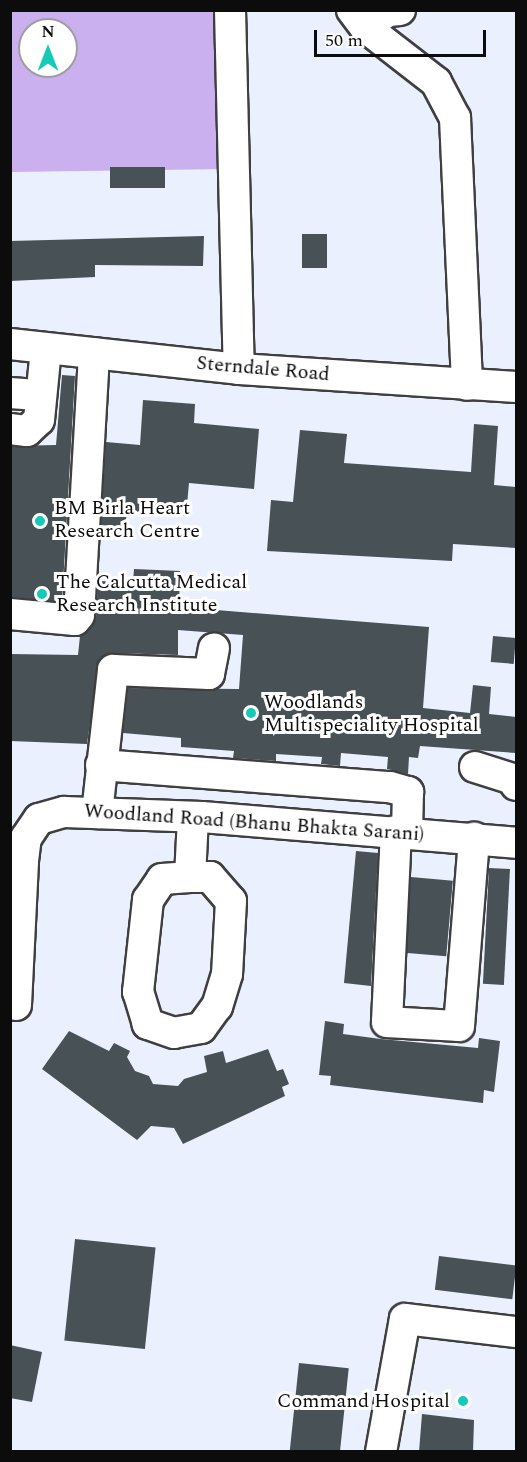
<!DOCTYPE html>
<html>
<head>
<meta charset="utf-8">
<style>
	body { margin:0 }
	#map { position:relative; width:527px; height:1462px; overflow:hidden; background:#ebf0ff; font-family:Spectral,serif }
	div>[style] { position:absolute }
	.green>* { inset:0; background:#cab0ee }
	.building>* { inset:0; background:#475156; transform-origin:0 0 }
	.roads { filter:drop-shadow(2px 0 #3f3f3f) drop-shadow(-2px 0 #3f3f3f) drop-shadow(0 2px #3f3f3f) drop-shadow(0 -2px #3f3f3f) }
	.minor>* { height:30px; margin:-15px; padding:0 15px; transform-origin:15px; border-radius:15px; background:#fff }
	.dots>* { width:16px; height:16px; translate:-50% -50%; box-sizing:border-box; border:3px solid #fff; border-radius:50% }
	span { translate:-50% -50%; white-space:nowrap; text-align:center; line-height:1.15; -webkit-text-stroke:6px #fff; paint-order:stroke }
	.street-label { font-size:20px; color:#0c0c0c }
	.poi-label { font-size:20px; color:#0c0c0c }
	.left { translate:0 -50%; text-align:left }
	.right { translate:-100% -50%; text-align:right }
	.frame { position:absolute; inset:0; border:12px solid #0c0c0c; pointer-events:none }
	.north { position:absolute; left:18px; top:18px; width:60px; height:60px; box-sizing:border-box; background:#fff; border:2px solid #9e9e9e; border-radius:50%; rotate:0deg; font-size:16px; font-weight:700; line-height:24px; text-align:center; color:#0c0c0c }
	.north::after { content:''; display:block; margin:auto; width:21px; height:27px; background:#15cab8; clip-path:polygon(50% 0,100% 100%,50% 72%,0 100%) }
	.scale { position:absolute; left:314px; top:30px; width:172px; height:27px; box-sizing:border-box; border:3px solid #0c0c0c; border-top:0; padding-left:8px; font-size:18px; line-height:21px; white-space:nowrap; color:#0c0c0c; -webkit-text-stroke:4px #fff; paint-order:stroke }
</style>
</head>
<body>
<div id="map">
	<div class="green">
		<div style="clip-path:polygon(evenodd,10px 11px,222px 11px,227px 169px,11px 172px,10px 11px,30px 30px,66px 30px,66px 66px,30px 66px,30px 30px)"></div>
	</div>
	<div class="building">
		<div style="left:110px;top:167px;width:55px;height:21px"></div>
		<div style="left:302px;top:234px;width:25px;height:34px"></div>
		<div style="clip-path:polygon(204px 236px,203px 266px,95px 265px,95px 277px,10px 281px,10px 241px)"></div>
		<div style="clip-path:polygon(62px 375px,75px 376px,62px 602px,10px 597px,10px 446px,56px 445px)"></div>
		<div style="clip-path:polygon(143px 400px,195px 404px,194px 423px,259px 429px,254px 489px,189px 483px,186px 516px,127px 511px,125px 527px,101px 525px,106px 442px,140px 445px)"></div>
		<div style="clip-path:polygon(474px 424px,498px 426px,494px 485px,516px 487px,516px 548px,453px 544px,452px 561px,267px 551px,271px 500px,293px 502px,300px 430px,347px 434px,344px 463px,471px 472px)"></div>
		<div style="clip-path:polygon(134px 569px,180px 571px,179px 607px,429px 627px,423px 708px,470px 713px,473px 685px,491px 687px,489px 714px,516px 717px,516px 753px,420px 746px,418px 758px,409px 757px,408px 774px,387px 769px,388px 757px,341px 753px,340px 766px,321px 764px,322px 757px,276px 754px,276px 761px,233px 758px,234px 751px,181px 747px,181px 738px,123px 733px,128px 688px,239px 689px,243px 635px,178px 630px,178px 655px,114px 653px,99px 660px,87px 744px,10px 741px,10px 654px,78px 655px,80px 636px,88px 631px,96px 617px,98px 581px,133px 582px)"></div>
		<div style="left:493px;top:636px;width:23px;height:26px;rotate:5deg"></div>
		<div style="clip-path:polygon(356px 851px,378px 853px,371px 986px,344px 983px)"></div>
		<div style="left:489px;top:868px;width:21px;height:116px;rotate:3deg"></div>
		<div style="left:411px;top:877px;width:42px;height:76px;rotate:5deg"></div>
		<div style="clip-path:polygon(325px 1021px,344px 1024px,343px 1034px,381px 1039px,478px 1048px,479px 1038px,500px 1041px,494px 1092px,484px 1090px,483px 1103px,330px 1085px,331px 1076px,319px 1075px)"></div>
		<div style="clip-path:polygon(69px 1031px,109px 1051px,114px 1043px,130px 1051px,127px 1057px,135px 1071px,149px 1076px,153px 1084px,178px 1086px,184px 1079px,207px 1072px,204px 1056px,223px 1051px,226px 1063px,268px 1049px,277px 1071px,283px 1069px,289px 1084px,282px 1087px,285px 1096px,183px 1144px,174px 1128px,151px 1126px,137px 1140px,42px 1069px)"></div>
		<div style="left:75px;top:1239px;width:81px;height:102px;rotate:6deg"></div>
		<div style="left:439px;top:1256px;width:78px;height:34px;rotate:7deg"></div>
		<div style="clip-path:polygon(10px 1345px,42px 1352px,32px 1402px,10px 1398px)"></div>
		<div style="left:299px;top:1363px;width:50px;height:89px;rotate:6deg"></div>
		<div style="clip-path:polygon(422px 1414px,474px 1420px,473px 1452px,419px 1452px)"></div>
	</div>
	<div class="roads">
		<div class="minor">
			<div style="left:230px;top:10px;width:359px;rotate:88.6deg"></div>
			<div style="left:352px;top:10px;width:21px;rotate:53deg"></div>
			<div style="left:365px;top:27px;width:90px;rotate:37.8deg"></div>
			<div style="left:436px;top:82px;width:41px;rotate:62.2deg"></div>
			<div style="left:455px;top:118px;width:267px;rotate:87.4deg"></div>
			<div style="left:365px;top:27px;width:28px;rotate:-35deg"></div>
			<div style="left:388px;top:11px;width:12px;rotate:-5deg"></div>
			<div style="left:10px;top:344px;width:230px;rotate:6.2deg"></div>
			<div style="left:239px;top:369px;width:278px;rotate:3.7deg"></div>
			<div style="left:10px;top:393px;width:31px;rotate:4deg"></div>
			<div style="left:10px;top:429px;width:17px;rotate:7deg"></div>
			<div style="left:27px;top:431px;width:16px;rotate:-43deg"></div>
			<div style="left:39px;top:420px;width:72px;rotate:-84.4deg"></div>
			<div style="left:10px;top:614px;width:65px;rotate:5.3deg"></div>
			<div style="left:75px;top:620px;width:6px;rotate:-51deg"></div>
			<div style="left:79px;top:615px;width:262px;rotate:-86.7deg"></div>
			<div style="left:101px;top:765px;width:290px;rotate:4.4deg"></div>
			<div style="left:390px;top:787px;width:19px;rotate:16deg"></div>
			<div style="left:408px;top:792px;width:41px;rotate:91.4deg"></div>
			<div style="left:475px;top:767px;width:43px;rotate:17.6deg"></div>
			<div style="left:516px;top:780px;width:5px;rotate:90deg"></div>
			<div style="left:97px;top:813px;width:144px;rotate:-83.6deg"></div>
			<div style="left:113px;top:670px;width:96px;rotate:2.4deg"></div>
			<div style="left:209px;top:674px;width:26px;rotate:-79deg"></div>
			<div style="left:396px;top:831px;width:191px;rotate:92.7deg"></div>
			<div style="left:387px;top:1022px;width:72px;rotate:3.2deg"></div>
			<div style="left:459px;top:1026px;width:189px;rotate:-85.4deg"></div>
			<div style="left:190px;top:877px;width:20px"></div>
			<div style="left:210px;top:877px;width:32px;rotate:49deg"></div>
			<div style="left:231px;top:901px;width:73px;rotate:93.1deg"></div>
			<div style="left:227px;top:974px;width:34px;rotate:107deg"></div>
			<div style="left:217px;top:1006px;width:27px;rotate:126deg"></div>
			<div style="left:201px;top:1028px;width:27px;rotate:170deg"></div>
			<div style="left:174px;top:1033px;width:28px;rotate:-161deg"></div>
			<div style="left:148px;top:1024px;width:34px;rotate:-107deg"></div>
			<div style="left:138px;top:992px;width:93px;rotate:-83.8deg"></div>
			<div style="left:148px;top:900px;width:25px;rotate:-56deg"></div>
			<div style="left:162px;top:879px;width:28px;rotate:-4deg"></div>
			<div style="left:190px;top:877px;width:60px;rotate:-87.1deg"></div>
			<div style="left:16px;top:1005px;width:144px;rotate:-87.2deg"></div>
			<div style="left:23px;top:861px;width:23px;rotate:-83deg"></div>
			<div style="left:26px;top:838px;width:23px;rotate:-56deg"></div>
			<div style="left:39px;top:819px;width:26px;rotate:-16deg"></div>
			<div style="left:64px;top:812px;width:138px;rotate:2.1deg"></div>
			<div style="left:202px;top:817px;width:315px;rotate:4.7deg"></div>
			<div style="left:381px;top:1452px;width:135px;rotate:-79.8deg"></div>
			<div style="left:405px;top:1319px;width:112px;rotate:6.7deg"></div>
		</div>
	</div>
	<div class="dots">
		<div style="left:40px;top:521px;background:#15cab8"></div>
		<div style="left:42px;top:594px;background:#15cab8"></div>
		<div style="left:251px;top:713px;background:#15cab8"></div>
		<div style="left:463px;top:1401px;background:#15cab8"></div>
	</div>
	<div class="street-label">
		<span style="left:263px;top:369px;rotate:5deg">Sterndale Road</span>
		<span style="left:254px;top:823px;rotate:4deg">Woodland Road (Bhanu Bhakta Sarani)</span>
	</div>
	<div class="poi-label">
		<span class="left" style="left:54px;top:520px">BM Birla Heart<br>Research Centre</span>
		<span class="left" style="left:56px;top:594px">The Calcutta Medical<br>Research Institute</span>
		<span class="left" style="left:264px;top:714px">Woodlands<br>Multispeciality Hospital</span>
		<span class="right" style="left:450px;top:1401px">Command Hospital</span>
	</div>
	<div class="frame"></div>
	<div class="north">N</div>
	<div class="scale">50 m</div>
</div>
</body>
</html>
